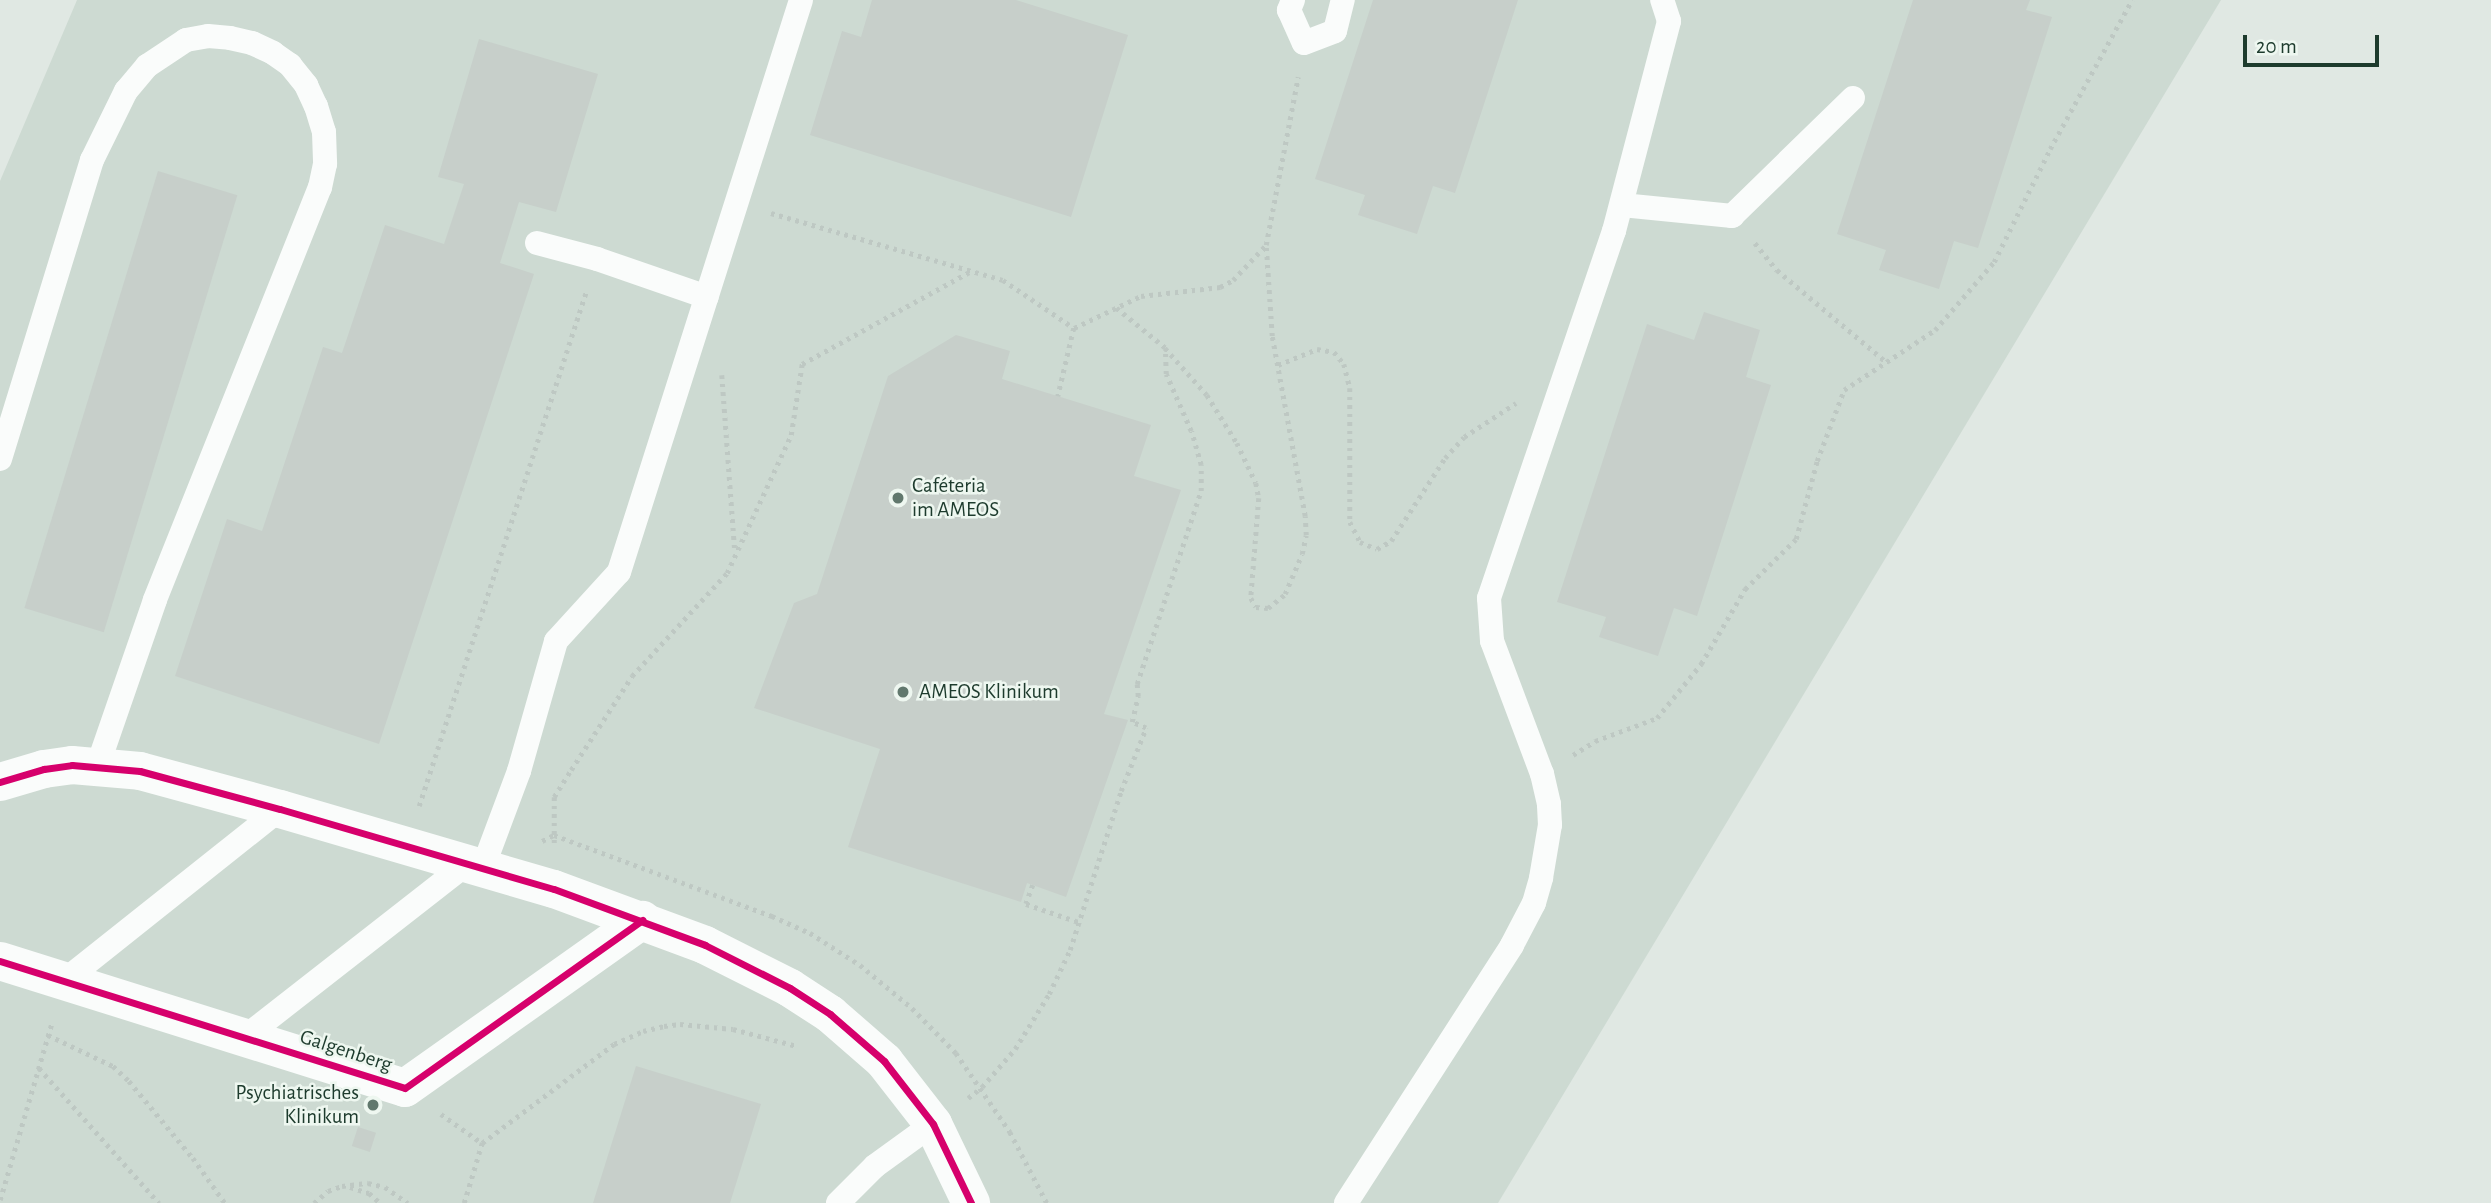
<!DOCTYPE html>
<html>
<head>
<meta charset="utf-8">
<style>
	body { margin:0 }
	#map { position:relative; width:2491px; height:1203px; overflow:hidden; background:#e0e8e3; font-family:"Alegreya Sans",sans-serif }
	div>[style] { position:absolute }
	.built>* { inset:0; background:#cddad2 }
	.building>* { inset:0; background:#c7cfca; transform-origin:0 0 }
	.path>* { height:4.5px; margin-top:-2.25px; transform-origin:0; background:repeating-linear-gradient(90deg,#bec8c3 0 3.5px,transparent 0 8.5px) }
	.lane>* { height:24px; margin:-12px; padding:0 12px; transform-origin:12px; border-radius:12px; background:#fafcfb }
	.street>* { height:38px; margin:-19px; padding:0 19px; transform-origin:19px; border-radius:19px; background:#fafcfb }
	.cycleway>* { height:7px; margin:-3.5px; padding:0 3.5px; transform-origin:3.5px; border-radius:3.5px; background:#d6006c }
	.dots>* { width:19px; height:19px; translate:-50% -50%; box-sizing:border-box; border:4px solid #eef7f0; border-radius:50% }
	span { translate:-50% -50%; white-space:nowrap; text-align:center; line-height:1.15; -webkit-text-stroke:5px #eef7f0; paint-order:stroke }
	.poi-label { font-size:21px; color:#1d3b2d }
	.left { translate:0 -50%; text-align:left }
	.right { translate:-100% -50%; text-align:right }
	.street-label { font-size:21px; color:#1d3b2d }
	.scale { position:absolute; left:2243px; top:35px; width:136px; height:32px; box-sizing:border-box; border:4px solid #1d3b2d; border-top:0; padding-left:9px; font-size:21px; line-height:24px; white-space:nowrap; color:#1d3b2d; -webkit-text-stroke:5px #eef7f0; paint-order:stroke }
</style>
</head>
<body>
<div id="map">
	<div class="built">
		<div style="clip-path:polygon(77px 0,2221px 0,1498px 1203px,0 1203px,0 181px)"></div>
	</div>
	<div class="building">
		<div style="clip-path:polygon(872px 0,1016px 0,1128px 35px,1071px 217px,810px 135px,842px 31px,861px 37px)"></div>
		<div style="clip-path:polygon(1373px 0,1518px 0,1455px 193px,1433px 186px,1417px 234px,1358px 215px,1365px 195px,1315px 179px)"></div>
		<div style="clip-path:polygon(1913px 0,2030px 0,2026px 10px,2052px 17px,1978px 248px,1954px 241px,1939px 289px,1879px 270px,1886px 250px,1837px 234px)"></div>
		<div style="clip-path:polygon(479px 39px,598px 74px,556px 212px,519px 202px,500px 263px,534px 274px,379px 744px,175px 676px,227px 519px,262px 531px,323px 347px,342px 353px,385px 225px,444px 244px,464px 184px,438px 177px)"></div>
		<div style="left:158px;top:171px;width:83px;height:457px;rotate:17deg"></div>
		<div style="clip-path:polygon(1704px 312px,1760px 330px,1746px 377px,1771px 385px,1697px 616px,1674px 608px,1658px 656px,1599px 637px,1606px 617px,1557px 602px,1647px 324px,1694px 340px)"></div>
		<div style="clip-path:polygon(956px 335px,1010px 351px,1002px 379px,1151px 425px,1134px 476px,1181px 490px,1104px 714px,1128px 720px,1066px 897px,1027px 883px,1021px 902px,848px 847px,880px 749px,754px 708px,794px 603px,817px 594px,888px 376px)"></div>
		<div style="clip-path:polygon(636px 1066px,761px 1104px,730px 1203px,593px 1203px)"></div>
		<div style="left:358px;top:1127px;width:19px;height:20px;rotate:18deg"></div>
	</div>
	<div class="path">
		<div style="left:771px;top:213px;width:241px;rotate:16.1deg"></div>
		<div style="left:1003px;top:280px;width:86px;rotate:34.1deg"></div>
		<div style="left:1074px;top:328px;width:70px;rotate:103.2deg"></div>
		<div style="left:1755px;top:243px;width:35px;rotate:51deg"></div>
		<div style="left:1777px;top:270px;width:141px;rotate:40.1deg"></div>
		<div style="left:1074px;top:328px;width:74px;rotate:-25.5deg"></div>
		<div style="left:1141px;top:296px;width:80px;rotate:-6.5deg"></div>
		<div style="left:1220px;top:287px;width:15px;rotate:-28deg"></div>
		<div style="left:1233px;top:280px;width:48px;rotate:-46.7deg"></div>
		<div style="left:1266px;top:245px;width:171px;rotate:-79.2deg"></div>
		<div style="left:1165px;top:348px;width:63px;rotate:48.2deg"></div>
		<div style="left:1207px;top:395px;width:57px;rotate:58deg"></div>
		<div style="left:1237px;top:443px;width:44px;rotate:64.6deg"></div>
		<div style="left:1256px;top:483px;width:15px;rotate:79deg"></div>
		<div style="left:1259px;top:498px;width:100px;rotate:94.6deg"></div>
		<div style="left:1251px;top:598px;width:10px;rotate:61deg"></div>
		<div style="left:1256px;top:607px;width:12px;rotate:5deg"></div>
		<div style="left:1268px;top:608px;width:22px;rotate:-39deg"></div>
		<div style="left:1285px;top:594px;width:43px;rotate:-67deg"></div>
		<div style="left:1302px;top:554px;width:19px;rotate:-78deg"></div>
		<div style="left:1306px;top:535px;width:19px;rotate:-93deg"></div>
		<div style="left:1305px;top:516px;width:183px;rotate:-100.4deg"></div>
		<div style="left:1272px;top:336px;width:91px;rotate:-93.8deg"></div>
		<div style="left:1278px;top:365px;width:42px;rotate:-22.3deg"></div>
		<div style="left:1317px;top:349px;width:17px;rotate:10deg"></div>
		<div style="left:1334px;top:352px;width:16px;rotate:50deg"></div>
		<div style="left:1344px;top:364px;width:25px;rotate:76deg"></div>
		<div style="left:1350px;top:388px;width:134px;rotate:90deg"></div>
		<div style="left:1350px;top:522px;width:22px;rotate:63deg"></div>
		<div style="left:1360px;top:542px;width:18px;rotate:22deg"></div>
		<div style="left:1377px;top:549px;width:16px;rotate:-30deg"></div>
		<div style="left:1391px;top:541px;width:99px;rotate:-57deg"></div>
		<div style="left:1445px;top:458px;width:28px;rotate:-48deg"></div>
		<div style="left:1464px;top:437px;width:62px;rotate:-33.2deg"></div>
		<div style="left:722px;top:375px;width:176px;rotate:85.8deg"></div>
		<div style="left:1573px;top:755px;width:26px;rotate:-32deg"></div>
		<div style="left:1595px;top:741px;width:66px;rotate:-20.4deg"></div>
		<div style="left:1657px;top:718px;width:70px;rotate:-50.8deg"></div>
		<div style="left:1701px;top:664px;width:87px;rotate:-59.6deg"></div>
		<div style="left:1745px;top:589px;width:71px;rotate:-44.4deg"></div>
		<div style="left:1796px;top:539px;width:81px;rotate:-74.9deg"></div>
		<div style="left:1817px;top:461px;width:76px;rotate:-69.2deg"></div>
		<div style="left:1844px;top:390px;width:109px;rotate:-33.4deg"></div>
		<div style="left:1935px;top:330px;width:90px;rotate:-49.1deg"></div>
		<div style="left:1994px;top:262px;width:126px;rotate:-63.6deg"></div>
		<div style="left:2050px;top:149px;width:170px;rotate:-61.2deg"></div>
		<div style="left:419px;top:806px;width:540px;rotate:-72deg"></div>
		<div style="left:542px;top:841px;width:13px;rotate:-27deg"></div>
		<div style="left:554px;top:835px;width:233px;rotate:20.4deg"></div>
		<div style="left:772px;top:916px;width:42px;rotate:24.1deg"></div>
		<div style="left:810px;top:933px;width:59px;rotate:32.6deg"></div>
		<div style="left:860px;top:965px;width:67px;rotate:39.6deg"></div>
		<div style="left:912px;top:1008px;width:63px;rotate:45.6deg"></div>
		<div style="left:956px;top:1053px;width:96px;rotate:55.6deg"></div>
		<div style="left:1010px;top:1132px;width:80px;rotate:62.5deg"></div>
		<div style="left:554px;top:843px;width:46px;rotate:-90deg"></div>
		<div style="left:554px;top:797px;width:32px;rotate:-58deg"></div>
		<div style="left:571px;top:770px;width:112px;rotate:-57deg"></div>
		<div style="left:632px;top:676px;width:140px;rotate:-47.3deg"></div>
		<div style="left:727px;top:573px;width:152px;rotate:-65.1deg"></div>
		<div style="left:791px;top:435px;width:72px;rotate:-81.2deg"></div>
		<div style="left:802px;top:364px;width:193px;rotate:-28.8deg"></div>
		<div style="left:1033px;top:885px;width:20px;rotate:110deg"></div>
		<div style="left:1026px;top:904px;width:56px;rotate:18.8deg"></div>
		<div style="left:48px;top:1035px;width:72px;rotate:25.5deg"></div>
		<div style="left:113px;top:1066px;width:22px;rotate:43deg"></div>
		<div style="left:129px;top:1081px;width:100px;rotate:50.3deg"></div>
		<div style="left:193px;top:1158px;width:55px;rotate:54.6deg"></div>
		<div style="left:39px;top:1068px;width:181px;rotate:48.4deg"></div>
		<div style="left:968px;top:1098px;width:18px;rotate:-38deg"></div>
		<div style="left:982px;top:1087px;width:50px;rotate:-49deg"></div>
		<div style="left:1015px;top:1049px;width:65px;rotate:-58.3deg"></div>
		<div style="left:1049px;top:994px;width:49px;rotate:-64.5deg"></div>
		<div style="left:1070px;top:950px;width:167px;rotate:-72.2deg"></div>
		<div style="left:1121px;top:791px;width:68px;rotate:-68.4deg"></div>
		<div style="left:1146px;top:728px;width:15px;rotate:-157deg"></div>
		<div style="left:1132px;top:722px;width:27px;rotate:-77deg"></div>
		<div style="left:1138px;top:696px;width:12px;rotate:-95deg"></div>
		<div style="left:1137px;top:684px;width:203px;rotate:-71.7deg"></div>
		<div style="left:1201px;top:491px;width:26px;rotate:-90deg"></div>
		<div style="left:1201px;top:465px;width:35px;rotate:-106deg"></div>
		<div style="left:1191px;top:431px;width:62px;rotate:-113.7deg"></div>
		<div style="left:1166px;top:374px;width:26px;rotate:-92deg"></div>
		<div style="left:1165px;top:348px;width:63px;rotate:-140.8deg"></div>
		<div style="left:441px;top:1114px;width:50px;rotate:35.3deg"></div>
		<div style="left:482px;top:1143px;width:165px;rotate:-36.9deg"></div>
		<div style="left:614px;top:1044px;width:32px;rotate:-24deg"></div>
		<div style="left:643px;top:1031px;width:22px;rotate:-13deg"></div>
		<div style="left:664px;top:1026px;width:16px;rotate:-7deg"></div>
		<div style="left:680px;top:1024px;width:53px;rotate:5.4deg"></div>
		<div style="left:733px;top:1029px;width:66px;rotate:14.9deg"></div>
		<div style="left:350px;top:1187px;width:20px;rotate:18deg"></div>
		<div style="left:369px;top:1193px;width:15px;rotate:42deg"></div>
		<div style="left:0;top:1200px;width:185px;rotate:-73.7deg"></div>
		<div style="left:314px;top:1203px;width:18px;rotate:-41deg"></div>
		<div style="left:328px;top:1191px;width:15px;rotate:-20deg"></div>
		<div style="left:342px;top:1186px;width:26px;rotate:-7deg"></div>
		<div style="left:368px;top:1183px;width:17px;rotate:13deg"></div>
		<div style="left:385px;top:1187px;width:28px;rotate:35deg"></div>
		<div style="left:464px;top:1203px;width:63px;rotate:-73.3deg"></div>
	</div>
	<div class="lane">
		<div style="left:1293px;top:0;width:11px;rotate:112deg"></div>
		<div style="left:1289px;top:10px;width:36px;rotate:66deg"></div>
		<div style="left:1304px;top:43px;width:33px;rotate:-21deg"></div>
		<div style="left:1335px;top:31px;width:32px;rotate:-76deg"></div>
		<div style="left:1622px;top:205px;width:111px;rotate:5.7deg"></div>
		<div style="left:1732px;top:216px;width:169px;rotate:-44.3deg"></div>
		<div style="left:537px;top:243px;width:62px;rotate:14.9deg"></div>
		<div style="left:597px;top:259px;width:116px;rotate:19.1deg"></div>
		<div style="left:0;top:459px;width:313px;rotate:-72.9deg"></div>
		<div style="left:92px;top:160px;width:77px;rotate:-63.8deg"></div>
		<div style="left:126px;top:91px;width:33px;rotate:-50deg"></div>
		<div style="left:147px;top:66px;width:47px;rotate:-33.7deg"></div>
		<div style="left:186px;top:40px;width:22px;rotate:-10deg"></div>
		<div style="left:208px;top:36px;width:22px;rotate:5deg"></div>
		<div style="left:230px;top:38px;width:23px;rotate:13deg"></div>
		<div style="left:252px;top:43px;width:23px;rotate:25deg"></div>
		<div style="left:273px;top:53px;width:21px;rotate:35deg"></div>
		<div style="left:290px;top:65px;width:26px;rotate:51deg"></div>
		<div style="left:306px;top:85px;width:23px;rotate:65deg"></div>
		<div style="left:316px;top:106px;width:27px;rotate:73deg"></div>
		<div style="left:324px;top:132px;width:32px;rotate:88deg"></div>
		<div style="left:325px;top:164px;width:24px;rotate:102deg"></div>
		<div style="left:320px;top:187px;width:445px;rotate:111.8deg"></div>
		<div style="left:155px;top:600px;width:175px;rotate:109.1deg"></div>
		<div style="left:482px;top:870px;width:106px;rotate:-69.5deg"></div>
		<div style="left:519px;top:771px;width:135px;rotate:-74.1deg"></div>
		<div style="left:556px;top:641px;width:93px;rotate:-47.6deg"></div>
		<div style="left:619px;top:572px;width:600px;rotate:-72.35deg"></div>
		<div style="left:64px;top:981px;width:276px;rotate:-38.5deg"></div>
		<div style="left:245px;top:1037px;width:279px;rotate:-38deg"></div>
		<div style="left:838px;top:1203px;width:52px;rotate:-45deg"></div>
		<div style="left:875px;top:1166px;width:72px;rotate:-35.9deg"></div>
		<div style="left:1346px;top:1203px;width:307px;rotate:-57.2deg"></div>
		<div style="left:1512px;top:945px;width:47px;rotate:-62.4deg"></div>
		<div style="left:1534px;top:903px;width:26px;rotate:-74deg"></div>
		<div style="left:1541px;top:878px;width:54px;rotate:-80.4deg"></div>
		<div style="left:1550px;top:825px;width:21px;rotate:-93deg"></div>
		<div style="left:1549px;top:804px;width:31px;rotate:-103deg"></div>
		<div style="left:1542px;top:774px;width:142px;rotate:-110.6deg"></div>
		<div style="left:1492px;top:641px;width:43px;rotate:-94deg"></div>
		<div style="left:1489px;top:598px;width:388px;rotate:-71.2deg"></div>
		<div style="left:1614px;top:231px;width:217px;rotate:-75.3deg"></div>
		<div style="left:1669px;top:21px;width:22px;rotate:-108deg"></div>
	</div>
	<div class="street">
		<div style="left:0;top:782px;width:46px;rotate:-16.5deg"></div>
		<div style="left:44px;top:769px;width:28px;rotate:-8deg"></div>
		<div style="left:72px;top:765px;width:68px;rotate:5deg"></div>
		<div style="left:140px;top:771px;width:145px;rotate:15.2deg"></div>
		<div style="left:280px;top:809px;width:285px;rotate:16.3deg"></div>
		<div style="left:554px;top:889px;width:161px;rotate:20.3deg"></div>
		<div style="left:705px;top:945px;width:95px;rotate:26.8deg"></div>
		<div style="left:790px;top:988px;width:48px;rotate:33deg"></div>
		<div style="left:830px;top:1014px;width:72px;rotate:41deg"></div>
		<div style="left:884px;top:1061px;width:80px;rotate:52.1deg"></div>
		<div style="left:933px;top:1124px;width:88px;rotate:64.3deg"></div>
		<div style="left:0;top:961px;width:424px;rotate:17.4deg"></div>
		<div style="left:405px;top:1088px;width:291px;rotate:-35.3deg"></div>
	</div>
	<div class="cycleway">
		<div style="left:0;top:782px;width:46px;rotate:-16.5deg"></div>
		<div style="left:44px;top:769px;width:28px;rotate:-8deg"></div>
		<div style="left:72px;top:765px;width:68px;rotate:5deg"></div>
		<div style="left:140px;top:771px;width:145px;rotate:15.2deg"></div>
		<div style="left:280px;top:809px;width:285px;rotate:16.3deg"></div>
		<div style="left:554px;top:889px;width:161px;rotate:20.3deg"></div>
		<div style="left:705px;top:945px;width:95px;rotate:26.8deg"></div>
		<div style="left:790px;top:988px;width:48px;rotate:33deg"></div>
		<div style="left:830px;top:1014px;width:72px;rotate:41deg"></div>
		<div style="left:884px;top:1061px;width:80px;rotate:52.1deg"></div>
		<div style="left:933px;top:1124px;width:88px;rotate:64.3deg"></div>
		<div style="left:0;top:961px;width:424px;rotate:17.4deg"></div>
		<div style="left:405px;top:1088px;width:291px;rotate:-35.3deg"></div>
	</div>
	<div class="dots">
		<div style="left:898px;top:498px;background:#61786d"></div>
		<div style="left:903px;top:692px;background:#61786d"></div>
		<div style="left:373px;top:1105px;background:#61786d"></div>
	</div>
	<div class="poi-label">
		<span class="left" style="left:912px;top:498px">Caféteria<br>im AMEOS</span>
		<span class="left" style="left:919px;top:692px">AMEOS Klinikum</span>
		<span class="right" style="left:359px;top:1105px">Psychiatrisches<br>Klinikum</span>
	</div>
	<div class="street-label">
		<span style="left:346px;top:1051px;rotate:18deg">Galgenberg</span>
	</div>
	<div class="scale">20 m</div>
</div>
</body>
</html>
